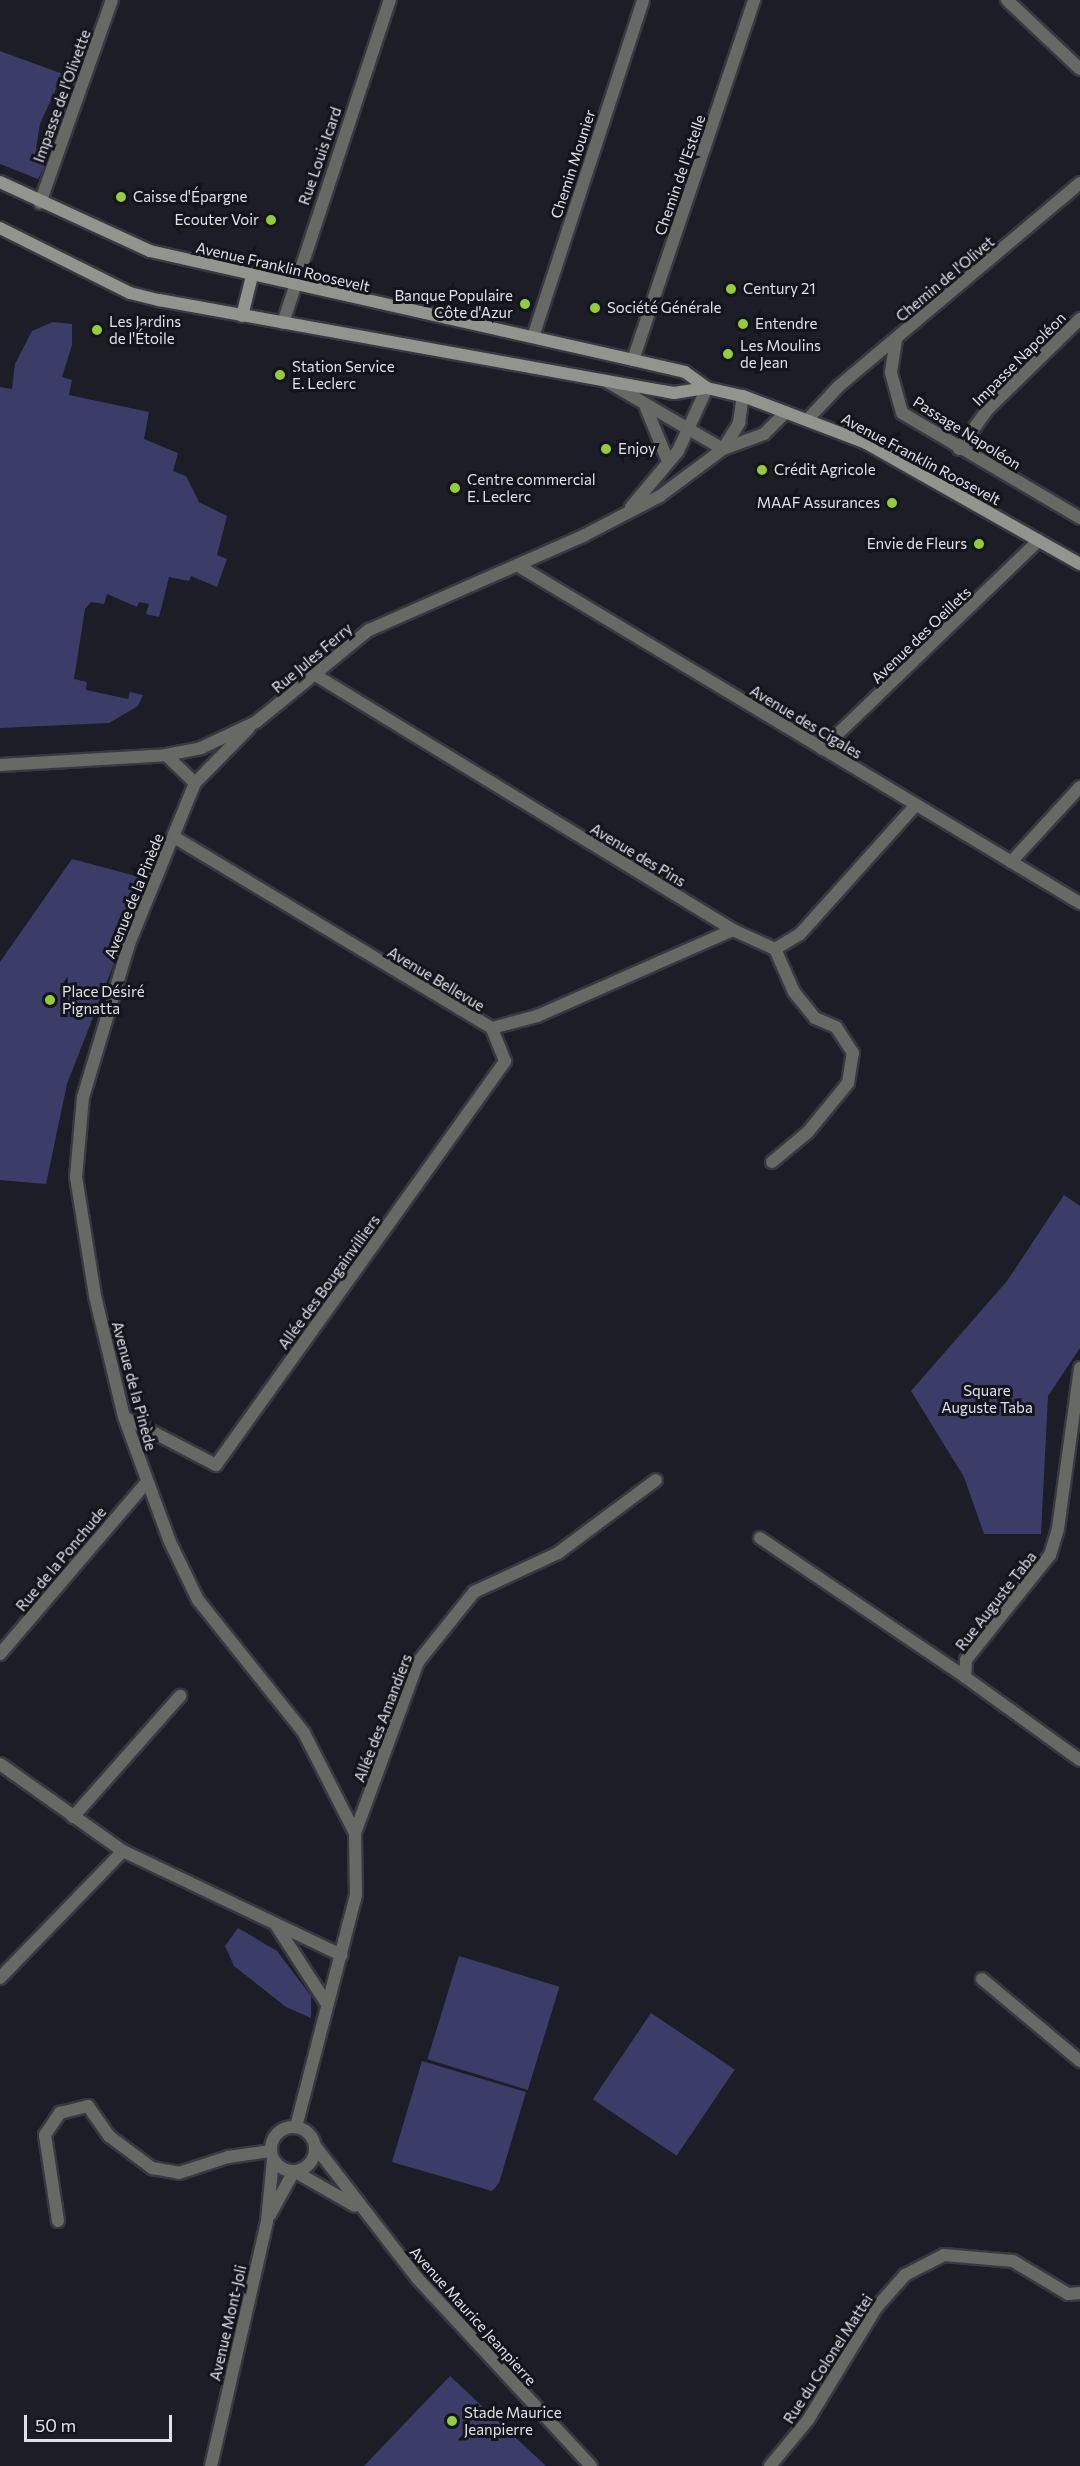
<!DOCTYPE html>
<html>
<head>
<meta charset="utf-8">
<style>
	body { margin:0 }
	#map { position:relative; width:1080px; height:2466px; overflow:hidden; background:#1c1d26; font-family:Commissioner,sans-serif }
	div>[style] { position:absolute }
	.green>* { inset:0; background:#3b3d68; transform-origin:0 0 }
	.roads { filter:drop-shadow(2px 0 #383841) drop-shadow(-2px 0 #383841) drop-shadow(0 2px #383841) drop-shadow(0 -2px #383841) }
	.minor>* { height:12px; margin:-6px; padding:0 6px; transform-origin:6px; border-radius:6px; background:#676965 }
	.minor>.ring { margin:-6px; padding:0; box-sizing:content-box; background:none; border:12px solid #676965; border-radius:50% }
	.secondary>* { height:12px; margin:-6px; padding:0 6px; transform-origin:6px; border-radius:6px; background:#91958d }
	.dots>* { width:16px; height:16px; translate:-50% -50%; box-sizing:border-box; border:3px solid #13141c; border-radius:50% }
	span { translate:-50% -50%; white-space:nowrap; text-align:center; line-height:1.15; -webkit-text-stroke:6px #13141c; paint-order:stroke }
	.street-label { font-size:15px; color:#e1e1e8 }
	.poi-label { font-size:15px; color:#e1e1e8 }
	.left { translate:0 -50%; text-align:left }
	.right { translate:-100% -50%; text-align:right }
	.park-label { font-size:15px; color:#dde0f1 }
	.scale { position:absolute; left:24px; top:2415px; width:148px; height:27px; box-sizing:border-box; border:3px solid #e1e1e8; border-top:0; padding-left:8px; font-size:18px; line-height:21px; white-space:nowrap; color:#e1e1e8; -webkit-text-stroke:4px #13141c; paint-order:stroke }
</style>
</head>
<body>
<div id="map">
	<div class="green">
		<div style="clip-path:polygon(0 51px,63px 74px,40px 124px,36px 148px,51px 154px,38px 179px,0 164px)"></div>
		<div style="clip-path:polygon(53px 322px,72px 324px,72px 345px,62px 377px,72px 380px,69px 395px,149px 412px,144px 439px,178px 453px,173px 471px,186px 476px,199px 502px,227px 516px,217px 555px,227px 559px,217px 587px,191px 576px,189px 581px,169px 577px,159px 617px,146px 614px,149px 604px,139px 602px,137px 607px,107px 594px,104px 604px,91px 602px,85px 609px,74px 679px,87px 682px,86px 690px,128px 699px,130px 692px,143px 695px,138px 706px,109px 723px,0 728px,0 387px,12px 389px,15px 364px,32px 331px)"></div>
		<div style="clip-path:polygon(72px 859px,147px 879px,67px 1084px,46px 1184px,0 1180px,0 962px)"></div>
		<div style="clip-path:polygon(1064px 1195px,1080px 1206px,1080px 1348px,1048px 1396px,1041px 1534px,984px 1534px,964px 1477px,911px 1391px,1007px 1281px)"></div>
		<div style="clip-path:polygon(238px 1928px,277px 1951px,311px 1996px,311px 2018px,286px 2007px,234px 1966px,225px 1946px)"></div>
		<div style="left:459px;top:1956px;width:105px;height:108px;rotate:17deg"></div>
		<div style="left:651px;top:2013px;width:101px;height:104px;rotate:34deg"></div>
		<div style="clip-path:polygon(422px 2061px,526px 2092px,499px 2183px,492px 2191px,392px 2162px)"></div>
		<div style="clip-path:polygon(450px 2376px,546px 2466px,364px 2466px)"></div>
	</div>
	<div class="roads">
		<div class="minor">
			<div style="left:1007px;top:0;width:100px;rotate:43.4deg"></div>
			<div style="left:40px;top:203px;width:215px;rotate:-70.5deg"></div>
			<div style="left:283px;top:323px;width:340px;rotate:-71.7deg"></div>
			<div style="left:533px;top:337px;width:354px;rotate:-71.9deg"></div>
			<div style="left:896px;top:340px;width:33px;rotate:99deg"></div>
			<div style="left:891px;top:373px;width:41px;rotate:74.6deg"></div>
			<div style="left:902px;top:413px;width:207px;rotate:30.5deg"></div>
			<div style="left:633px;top:360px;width:380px;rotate:-71.4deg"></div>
			<div style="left:606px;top:381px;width:135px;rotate:30.2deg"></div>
			<div style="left:646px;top:408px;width:57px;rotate:67.5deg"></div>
			<div style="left:808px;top:419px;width:45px;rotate:-46.8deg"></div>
			<div style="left:839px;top:386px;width:315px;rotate:-40.1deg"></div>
			<div style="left:723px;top:449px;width:31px;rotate:-58deg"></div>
			<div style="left:739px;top:423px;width:27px;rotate:-82deg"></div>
			<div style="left:959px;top:449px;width:49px;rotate:-54.1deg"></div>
			<div style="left:988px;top:409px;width:129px;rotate:-44.4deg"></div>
			<div style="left:631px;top:507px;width:73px;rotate:-50deg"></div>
			<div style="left:678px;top:451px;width:69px;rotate:-65.3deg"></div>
			<div style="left:517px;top:565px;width:657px;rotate:30.98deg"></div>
			<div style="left:317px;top:676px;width:487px;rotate:31.4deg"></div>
			<div style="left:733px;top:930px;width:46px;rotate:24.3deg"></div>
			<div style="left:775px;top:949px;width:29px;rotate:-31deg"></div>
			<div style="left:800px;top:934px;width:172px;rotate:-48.1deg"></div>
			<div style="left:822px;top:749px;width:301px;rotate:-43.9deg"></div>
			<div style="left:166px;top:755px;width:40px;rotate:44deg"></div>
			<div style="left:195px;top:783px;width:174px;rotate:112.3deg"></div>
			<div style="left:129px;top:944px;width:160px;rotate:106.7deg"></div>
			<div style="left:83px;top:1097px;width:80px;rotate:95deg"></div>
			<div style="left:76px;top:1177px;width:121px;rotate:80.9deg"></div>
			<div style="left:95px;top:1296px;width:124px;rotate:76.5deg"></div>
			<div style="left:124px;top:1417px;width:133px;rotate:69.8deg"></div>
			<div style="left:170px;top:1542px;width:64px;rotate:64.2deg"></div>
			<div style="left:198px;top:1600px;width:170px;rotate:51.4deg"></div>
			<div style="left:304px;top:1733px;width:112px;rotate:63deg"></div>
			<div style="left:355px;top:1833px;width:62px;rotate:89.1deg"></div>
			<div style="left:356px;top:1895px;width:240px;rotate:104.5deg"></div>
			<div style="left:0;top:765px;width:166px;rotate:-3.4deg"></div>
			<div style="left:166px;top:755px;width:36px;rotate:-11deg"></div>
			<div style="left:201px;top:748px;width:61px;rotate:-25.3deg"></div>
			<div style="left:256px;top:722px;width:146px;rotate:-39.2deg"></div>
			<div style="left:369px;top:630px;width:234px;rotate:-23.7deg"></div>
			<div style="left:583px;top:536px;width:87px;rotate:-27.5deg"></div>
			<div style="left:660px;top:496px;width:79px;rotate:-36.7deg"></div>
			<div style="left:723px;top:449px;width:44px;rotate:-20.1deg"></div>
			<div style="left:764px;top:434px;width:31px;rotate:-45deg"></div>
			<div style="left:195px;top:783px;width:77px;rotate:-45.5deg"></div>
			<div style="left:174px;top:837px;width:371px;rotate:31deg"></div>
			<div style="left:492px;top:1028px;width:47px;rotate:-14.9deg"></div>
			<div style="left:537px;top:1016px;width:214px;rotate:-23.7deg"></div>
			<div style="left:1011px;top:862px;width:102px;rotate:-47.4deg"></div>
			<div style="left:772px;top:1162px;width:47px;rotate:-39.8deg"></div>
			<div style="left:808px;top:1132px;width:63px;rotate:-50.8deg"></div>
			<div style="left:848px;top:1083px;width:30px;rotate:-81deg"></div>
			<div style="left:853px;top:1053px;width:31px;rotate:-123deg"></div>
			<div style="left:836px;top:1027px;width:23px;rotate:-157deg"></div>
			<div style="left:815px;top:1018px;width:33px;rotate:-129deg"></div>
			<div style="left:794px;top:992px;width:47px;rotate:-113.8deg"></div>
			<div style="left:1080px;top:1368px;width:162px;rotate:97.8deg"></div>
			<div style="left:1058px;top:1529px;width:27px;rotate:107deg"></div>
			<div style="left:1050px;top:1555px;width:134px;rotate:128.7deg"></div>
			<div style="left:966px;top:1660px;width:17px;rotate:93deg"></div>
			<div style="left:965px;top:1677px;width:142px;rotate:35.8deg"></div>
			<div style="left:124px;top:1417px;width:104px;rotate:27.6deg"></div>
			<div style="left:216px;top:1465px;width:497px;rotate:-54.4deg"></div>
			<div style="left:505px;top:1061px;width:35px;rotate:-112deg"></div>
			<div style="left:760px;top:1538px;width:248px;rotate:34.1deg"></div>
			<div style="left:0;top:1654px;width:225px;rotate:-49.5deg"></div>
			<div style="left:0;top:1764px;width:151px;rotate:35.3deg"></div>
			<div style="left:123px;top:1851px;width:242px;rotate:25.5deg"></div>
			<div style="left:73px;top:1817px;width:162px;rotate:-48.5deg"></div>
			<div style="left:355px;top:1833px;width:182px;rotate:-69.8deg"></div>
			<div style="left:418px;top:1662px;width:90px;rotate:-51.3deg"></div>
			<div style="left:474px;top:1592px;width:93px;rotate:-24.9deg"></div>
			<div style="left:558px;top:1553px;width:122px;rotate:-36.7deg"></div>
			<div style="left:276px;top:1925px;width:94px;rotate:57.2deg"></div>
			<div style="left:0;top:1978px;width:177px;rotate:-45.9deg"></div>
			<div style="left:982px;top:1979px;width:128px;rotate:39.9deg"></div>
			<div class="ring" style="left:271px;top:2127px;width:32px;height:32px"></div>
			<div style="left:315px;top:2146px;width:167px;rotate:52.3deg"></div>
			<div style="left:417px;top:2278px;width:256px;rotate:47.2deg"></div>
			<div style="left:294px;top:2171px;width:70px;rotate:29.8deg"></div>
			<div style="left:270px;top:2215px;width:50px;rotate:-61.4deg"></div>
			<div style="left:58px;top:2221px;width:87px;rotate:-98.6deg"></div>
			<div style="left:45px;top:2135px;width:27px;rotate:-56deg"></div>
			<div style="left:60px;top:2113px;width:29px;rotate:-14deg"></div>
			<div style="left:88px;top:2106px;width:37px;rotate:55deg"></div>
			<div style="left:109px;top:2136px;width:54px;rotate:36.7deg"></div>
			<div style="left:152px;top:2168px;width:27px;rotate:10deg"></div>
			<div style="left:179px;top:2173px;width:52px;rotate:-18.1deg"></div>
			<div style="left:228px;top:2157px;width:42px;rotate:-8.1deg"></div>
			<div style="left:211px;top:2466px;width:251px;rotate:-77.1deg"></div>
			<div style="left:267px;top:2221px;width:61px;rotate:-84.4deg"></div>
			<div style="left:770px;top:2466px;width:60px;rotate:-50.4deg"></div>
			<div style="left:808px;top:2420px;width:131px;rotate:-58.7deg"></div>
			<div style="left:876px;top:2308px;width:44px;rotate:-48.7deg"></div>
			<div style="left:905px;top:2275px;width:44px;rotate:-27.1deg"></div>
			<div style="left:944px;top:2255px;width:69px;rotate:5deg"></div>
			<div style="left:1013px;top:2261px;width:64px;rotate:31deg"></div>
			<div style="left:1068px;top:2294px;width:12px;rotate:-5deg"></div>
		</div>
		<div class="secondary">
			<div style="left:0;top:182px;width:165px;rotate:24.7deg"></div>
			<div style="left:150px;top:251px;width:495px;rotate:12.7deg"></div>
			<div style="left:633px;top:360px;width:53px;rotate:13deg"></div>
			<div style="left:685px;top:372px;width:27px;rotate:36deg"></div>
			<div style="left:0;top:228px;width:145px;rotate:26.6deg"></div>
			<div style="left:130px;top:293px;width:30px;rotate:14deg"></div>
			<div style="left:159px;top:300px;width:523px;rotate:10.24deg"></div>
			<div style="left:674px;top:393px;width:33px;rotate:-9deg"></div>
			<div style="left:707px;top:388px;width:37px;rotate:13deg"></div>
			<div style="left:743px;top:396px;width:132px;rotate:20.9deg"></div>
			<div style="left:866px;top:443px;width:246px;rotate:29.5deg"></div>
			<div style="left:242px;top:316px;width:41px;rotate:-76deg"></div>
		</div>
	</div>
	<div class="dots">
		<div style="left:121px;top:197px;background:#94cc3b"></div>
		<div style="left:271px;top:220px;background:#94cc3b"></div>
		<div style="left:731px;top:289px;background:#94cc3b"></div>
		<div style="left:525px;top:304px;background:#94cc3b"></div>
		<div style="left:595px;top:308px;background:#94cc3b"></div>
		<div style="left:743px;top:324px;background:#94cc3b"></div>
		<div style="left:97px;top:330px;background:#94cc3b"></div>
		<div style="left:728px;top:354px;background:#94cc3b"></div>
		<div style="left:280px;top:375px;background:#94cc3b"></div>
		<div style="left:606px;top:449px;background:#94cc3b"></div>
		<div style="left:762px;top:470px;background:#94cc3b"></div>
		<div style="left:455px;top:488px;background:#94cc3b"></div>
		<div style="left:892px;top:503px;background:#94cc3b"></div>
		<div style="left:979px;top:544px;background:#94cc3b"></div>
		<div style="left:50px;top:1000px;background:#94cc3b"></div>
		<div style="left:452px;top:2421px;background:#94cc3b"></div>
	</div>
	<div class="street-label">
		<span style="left:62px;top:96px;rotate:-70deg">Impasse de l'Olivette</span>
		<span style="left:320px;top:156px;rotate:-71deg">Rue Louis Icard</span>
		<span style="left:573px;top:164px;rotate:-72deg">Chemin Mounier</span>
		<span style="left:680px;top:175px;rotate:-71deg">Chemin de l'Estelle</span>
		<span style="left:283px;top:267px;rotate:13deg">Avenue Franklin Roosevelt</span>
		<span style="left:945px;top:279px;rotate:-40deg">Chemin de l'Olivet</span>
		<span style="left:1019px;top:359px;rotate:-45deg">Impasse Napoléon</span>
		<span style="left:967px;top:433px;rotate:32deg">Passage Napoléon</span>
		<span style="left:921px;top:459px;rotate:28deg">Avenue Franklin Roosevelt</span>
		<span style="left:921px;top:635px;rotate:-44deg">Avenue des Oeillets</span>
		<span style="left:312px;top:658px;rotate:-40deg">Rue Jules Ferry</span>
		<span style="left:806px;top:722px;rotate:31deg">Avenue des Cigales</span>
		<span style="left:638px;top:855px;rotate:31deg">Avenue des Pins</span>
		<span style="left:134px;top:896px;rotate:-68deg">Avenue de la Pinède</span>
		<span style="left:436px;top:979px;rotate:31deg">Avenue Bellevue</span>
		<span style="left:329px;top:1282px;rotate:-54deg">Allée des Bougainvilliers</span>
		<span style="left:134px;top:1386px;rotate:75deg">Avenue de la Pinède</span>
		<span style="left:61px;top:1559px;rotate:-50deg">Rue de la Ponchude</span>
		<span style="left:996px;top:1601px;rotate:-52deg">Rue Auguste Taba</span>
		<span style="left:383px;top:1718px;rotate:-69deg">Allée des Amandiers</span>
		<span style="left:473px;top:2316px;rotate:48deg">Avenue Maurice Jeanpierre</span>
		<span style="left:228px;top:2323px;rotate:-77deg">Avenue Mont-Joli</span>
		<span style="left:828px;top:2359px;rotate:-57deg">Rue du Colonel Mattei</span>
	</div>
	<div class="poi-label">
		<span class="left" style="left:133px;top:197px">Caisse d'Épargne</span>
		<span class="right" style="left:259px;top:220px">Ecouter Voir</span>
		<span class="left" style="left:743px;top:289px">Century 21</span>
		<span class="right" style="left:513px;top:304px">Banque Populaire<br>Côte d'Azur</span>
		<span class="left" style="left:607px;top:308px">Société Générale</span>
		<span class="left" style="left:109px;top:330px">Les Jardins<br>de l'Étoile</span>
		<span class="left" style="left:755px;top:324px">Entendre</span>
		<span class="left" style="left:740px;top:354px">Les Moulins<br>de Jean</span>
		<span class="left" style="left:292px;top:375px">Station Service<br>E. Leclerc</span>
		<span class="left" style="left:618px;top:449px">Enjoy</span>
		<span class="left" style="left:774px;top:470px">Crédit Agricole</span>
		<span class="left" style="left:467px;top:488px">Centre commercial<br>E. Leclerc</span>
		<span class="right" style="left:880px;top:503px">MAAF Assurances</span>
		<span class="right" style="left:967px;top:544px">Envie de Fleurs</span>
		<span class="left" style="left:62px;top:1000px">Place Désiré<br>Pignatta</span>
		<span class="left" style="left:464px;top:2421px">Stade Maurice<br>Jeanpierre</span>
	</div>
	<div class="park-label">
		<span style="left:987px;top:1399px">Square<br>Auguste Taba</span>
	</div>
	<div class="scale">50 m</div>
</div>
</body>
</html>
